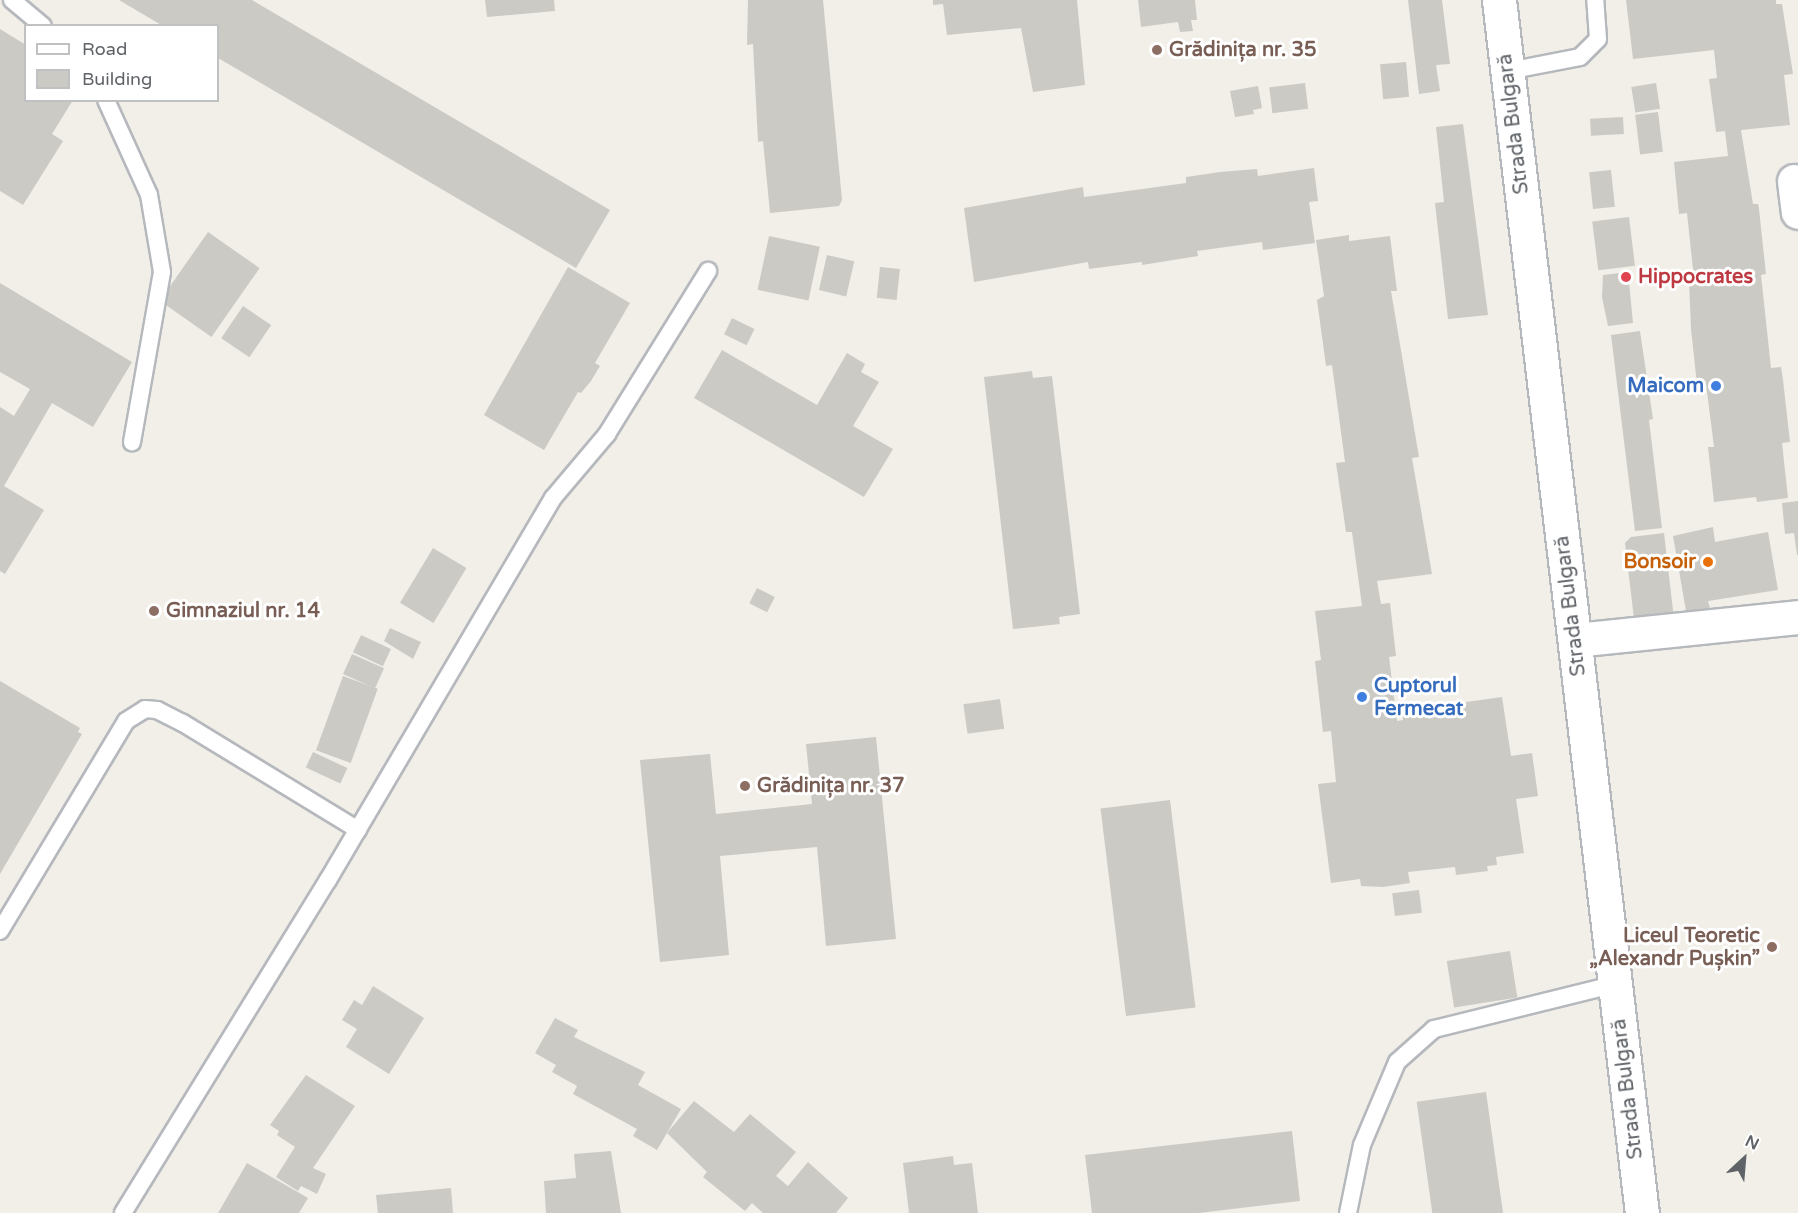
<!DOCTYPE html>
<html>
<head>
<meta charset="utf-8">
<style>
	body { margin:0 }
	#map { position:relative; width:1798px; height:1213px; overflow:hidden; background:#f1efe8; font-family:"Varela Round",sans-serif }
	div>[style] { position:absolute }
	.building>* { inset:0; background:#cccac5; transform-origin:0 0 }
	.roads { filter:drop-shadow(2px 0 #b5b8bc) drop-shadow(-2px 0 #b5b8bc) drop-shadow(0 2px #b5b8bc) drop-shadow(0 -2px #b5b8bc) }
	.lane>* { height:16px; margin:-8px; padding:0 8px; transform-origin:8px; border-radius:8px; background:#fff }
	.street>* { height:33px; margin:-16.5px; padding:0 16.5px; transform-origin:16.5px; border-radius:16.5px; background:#fff }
	.secondary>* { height:33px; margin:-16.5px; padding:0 16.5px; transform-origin:16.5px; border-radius:16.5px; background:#fff }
	.dots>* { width:16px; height:16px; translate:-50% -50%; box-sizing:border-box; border:3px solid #fff; border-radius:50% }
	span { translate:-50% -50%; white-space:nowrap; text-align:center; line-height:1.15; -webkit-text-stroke:6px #fff; paint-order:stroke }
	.education-label { font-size:20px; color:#785e54; font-weight:700 }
	.left { translate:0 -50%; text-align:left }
	.right { translate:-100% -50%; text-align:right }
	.street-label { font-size:20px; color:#5f6368 }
	.health-label { font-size:20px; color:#be3a42; font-weight:700 }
	.shop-label { font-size:20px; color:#366cbe; font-weight:700 }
	.food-label { font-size:20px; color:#c56008; font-weight:700 }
	.legend { position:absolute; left:24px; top:24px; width:195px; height:78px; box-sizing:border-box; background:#fff; border:2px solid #bfc1c3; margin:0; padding:8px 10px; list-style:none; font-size:18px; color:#5f6368 }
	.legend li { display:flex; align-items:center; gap:12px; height:30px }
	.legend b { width:30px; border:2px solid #bfc1c3 }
	.north { position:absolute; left:1714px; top:1129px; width:60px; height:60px; -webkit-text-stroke:4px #fff; paint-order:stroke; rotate:26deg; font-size:16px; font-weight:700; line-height:24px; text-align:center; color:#5f6368 }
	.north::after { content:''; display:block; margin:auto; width:21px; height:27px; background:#5f6368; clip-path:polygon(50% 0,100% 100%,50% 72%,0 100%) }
</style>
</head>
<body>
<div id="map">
	<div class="building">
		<div style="clip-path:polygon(119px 0,252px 0,610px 210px,576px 268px,218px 58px,218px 26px,163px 26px)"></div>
		<div style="clip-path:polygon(485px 0,554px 0,555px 11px,487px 17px)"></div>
		<div style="clip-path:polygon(748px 0,823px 0,842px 200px,839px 206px,770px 213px,763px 141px,758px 142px,753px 44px,747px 45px)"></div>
		<div style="clip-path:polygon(933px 0,1077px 0,1085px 85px,1033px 92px,1021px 28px,947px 35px,943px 4px,933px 5px)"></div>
		<div style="clip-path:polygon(1138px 0,1195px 0,1197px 20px,1191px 20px,1193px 31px,1180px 32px,1178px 22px,1141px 27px)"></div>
		<div style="clip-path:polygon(1408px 0,1442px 0,1450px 64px,1436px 65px,1440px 91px,1419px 94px)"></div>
		<div style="clip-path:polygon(1626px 0,1776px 0,1776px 4px,1782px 4px,1793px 74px,1784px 75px,1790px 125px,1741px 130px,1753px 204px,1758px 204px,1759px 209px,1766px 274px,1761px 275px,1771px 368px,1781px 367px,1783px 380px,1790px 442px,1782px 443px,1788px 498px,1757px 502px,1756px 497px,1714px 502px,1708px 447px,1714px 447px,1706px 384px,1697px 385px,1691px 329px,1689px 280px,1694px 279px,1687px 213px,1679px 214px,1674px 162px,1728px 156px,1725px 131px,1716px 132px,1709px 79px,1717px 78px,1714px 50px,1633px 59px)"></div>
		<div style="clip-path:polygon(0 29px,26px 45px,26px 100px,73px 100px,52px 134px,63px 141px,23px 205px,0 191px)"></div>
		<div style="left:1406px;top:62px;width:35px;height:26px;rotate:85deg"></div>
		<div style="left:1305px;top:83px;width:26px;height:36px;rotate:83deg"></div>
		<div style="left:1656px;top:83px;width:26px;height:25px;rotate:81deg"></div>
		<div style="clip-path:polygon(1258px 86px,1262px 108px,1253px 110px,1254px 114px,1235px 117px,1230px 91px)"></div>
		<div style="left:1658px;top:112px;width:40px;height:23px;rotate:83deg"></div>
		<div style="left:1623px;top:117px;width:17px;height:33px;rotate:87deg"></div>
		<div style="clip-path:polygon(1463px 124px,1488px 315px,1448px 319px,1435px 203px,1444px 202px,1436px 127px)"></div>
		<div style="clip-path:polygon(1314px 168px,1318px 201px,1309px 202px,1315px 243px,1263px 250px,1262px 242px,1197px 251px,1198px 256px,1142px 265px,1142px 262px,1089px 269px,1088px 262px,974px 282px,964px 208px,1083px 187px,1084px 197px,1186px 183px,1186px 177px,1220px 172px,1257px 169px,1258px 176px)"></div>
		<div style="left:1611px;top:170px;width:37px;height:22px;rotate:84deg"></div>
		<div style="left:1629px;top:217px;width:49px;height:37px;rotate:83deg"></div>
		<div style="left:208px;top:232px;width:63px;height:84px;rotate:35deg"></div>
		<div style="clip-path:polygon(1349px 235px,1349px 241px,1390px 236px,1397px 291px,1391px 291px,1419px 457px,1412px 458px,1432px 574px,1377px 581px,1381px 604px,1390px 603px,1396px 656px,1389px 657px,1397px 721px,1403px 720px,1402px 711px,1502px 697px,1511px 756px,1532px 753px,1538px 796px,1516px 799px,1524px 853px,1496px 857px,1497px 865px,1487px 866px,1488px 871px,1456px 875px,1455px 867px,1408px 872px,1410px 883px,1383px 887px,1361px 886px,1360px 879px,1331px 883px,1318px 784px,1336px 782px,1331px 731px,1323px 732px,1315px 661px,1321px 660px,1315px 611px,1362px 606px,1352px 532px,1346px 532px,1336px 463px,1345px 462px,1332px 365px,1326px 366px,1317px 300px,1324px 296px,1316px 240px)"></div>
		<div style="left:769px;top:236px;width:52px;height:55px;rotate:12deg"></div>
		<div style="left:827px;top:255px;width:28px;height:36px;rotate:13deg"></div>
		<div style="clip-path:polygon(568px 267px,630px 303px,595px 363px,600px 366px,591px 381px,581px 393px,578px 392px,544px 450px,484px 415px)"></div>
		<div style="left:880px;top:267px;width:20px;height:31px;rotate:6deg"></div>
		<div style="clip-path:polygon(1628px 272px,1633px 323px,1608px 326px,1602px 297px,1603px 275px)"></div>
		<div style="clip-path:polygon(0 283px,132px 362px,93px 427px,52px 403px,4px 486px,44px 510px,5px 574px,0 571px,0 407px,14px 416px,30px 389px,0 372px)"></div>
		<div style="left:243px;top:306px;width:34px;height:39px;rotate:34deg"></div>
		<div style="left:732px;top:318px;width:25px;height:18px;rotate:26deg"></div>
		<div style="clip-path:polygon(1640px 331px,1653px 419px,1649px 420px,1662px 528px,1635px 531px,1611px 335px)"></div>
		<div style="clip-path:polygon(722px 350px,817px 405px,847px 353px,865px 364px,861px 372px,879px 382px,853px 426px,893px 449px,864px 497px,694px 398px)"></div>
		<div style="clip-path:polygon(1032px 371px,1033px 378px,1052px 376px,1080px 614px,1059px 617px,1060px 624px,1013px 629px,984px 377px)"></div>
		<div style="clip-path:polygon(1798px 501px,1798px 555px,1797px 555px,1794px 533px,1785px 534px,1782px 503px)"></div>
		<div style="clip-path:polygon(1713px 527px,1715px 542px,1768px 532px,1778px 590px,1708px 601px,1710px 608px,1686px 611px,1673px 536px)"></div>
		<div style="clip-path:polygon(1664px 533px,1674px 619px,1634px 619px,1625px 543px,1631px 537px)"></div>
		<div style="left:433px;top:548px;width:39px;height:64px;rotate:31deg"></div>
		<div style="left:757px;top:588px;width:20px;height:17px;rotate:27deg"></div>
		<div style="clip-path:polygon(390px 628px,421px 642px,413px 659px,384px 641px)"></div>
		<div style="left:361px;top:635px;width:33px;height:19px;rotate:25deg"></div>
		<div style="left:352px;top:654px;width:35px;height:22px;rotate:24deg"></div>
		<div style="left:343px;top:676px;width:37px;height:79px;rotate:20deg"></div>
		<div style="clip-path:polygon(0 681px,80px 728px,78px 732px,82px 734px,0 874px)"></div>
		<div style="left:1000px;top:699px;width:30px;height:37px;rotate:82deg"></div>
		<div style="clip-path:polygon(876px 737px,896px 939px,826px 946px,817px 847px,720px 856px,729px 955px,660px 962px,640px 760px,710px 754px,716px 814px,812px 804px,806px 744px)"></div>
		<div style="left:313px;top:752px;width:38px;height:17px;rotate:25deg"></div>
		<div style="left:1170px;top:800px;width:209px;height:70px;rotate:83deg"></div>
		<div style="left:1419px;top:890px;width:23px;height:27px;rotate:83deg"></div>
		<div style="left:1510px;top:951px;width:47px;height:64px;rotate:81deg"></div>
		<div style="clip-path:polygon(373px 986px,424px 1018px,389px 1074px,346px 1047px,357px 1029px,342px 1020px,354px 1000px,362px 1005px)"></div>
		<div style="clip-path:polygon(555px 1018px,578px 1030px,574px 1037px,645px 1072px,638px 1085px,681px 1109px,657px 1150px,633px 1136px,637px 1129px,573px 1094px,577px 1086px,552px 1072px,556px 1065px,535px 1053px)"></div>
		<div style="clip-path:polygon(306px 1075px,355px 1106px,313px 1168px,326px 1174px,317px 1194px,301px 1186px,298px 1191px,276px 1177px,295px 1147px,277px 1135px,279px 1131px,270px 1125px)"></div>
		<div style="left:1486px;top:1092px;width:122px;height:70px;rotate:82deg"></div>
		<div style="clip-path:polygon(694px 1101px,734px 1132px,750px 1114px,796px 1152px,776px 1176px,788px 1186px,808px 1162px,848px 1198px,836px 1213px,763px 1213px,752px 1203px,745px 1211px,703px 1177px,707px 1172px,667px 1133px)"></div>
		<div style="clip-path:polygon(1292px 1131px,1300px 1201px,1199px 1213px,1092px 1213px,1085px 1155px)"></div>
		<div style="clip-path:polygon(611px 1151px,621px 1213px,546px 1213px,544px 1181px,576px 1178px,574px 1154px)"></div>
		<div style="clip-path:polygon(953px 1156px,954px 1165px,972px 1163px,978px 1213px,909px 1213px,903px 1163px)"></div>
		<div style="clip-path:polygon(247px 1163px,308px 1198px,299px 1213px,218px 1213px)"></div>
		<div style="clip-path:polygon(451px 1188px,453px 1213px,378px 1213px,376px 1195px)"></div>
	</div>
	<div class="roads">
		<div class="lane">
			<div style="left:12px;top:0;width:40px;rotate:40deg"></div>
			<div style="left:1508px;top:71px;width:73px;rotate:-11deg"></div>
			<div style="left:1580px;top:57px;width:25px;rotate:-45deg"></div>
			<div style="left:1598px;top:39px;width:39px;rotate:-94deg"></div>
			<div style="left:106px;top:100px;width:104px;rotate:65.6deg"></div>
			<div style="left:149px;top:195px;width:78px;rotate:80.4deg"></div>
			<div style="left:162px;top:272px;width:173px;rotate:100deg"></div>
			<div style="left:0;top:931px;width:245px;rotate:-59deg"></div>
			<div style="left:126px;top:721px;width:22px;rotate:-32deg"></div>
			<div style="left:145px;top:709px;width:12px;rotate:5deg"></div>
			<div style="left:157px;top:710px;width:29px;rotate:27deg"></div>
			<div style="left:183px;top:723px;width:205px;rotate:31.4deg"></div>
			<div style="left:123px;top:1213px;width:391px;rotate:-58.4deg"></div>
			<div style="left:328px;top:880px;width:443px;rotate:-59.5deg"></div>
			<div style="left:553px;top:498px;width:84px;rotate:-49.8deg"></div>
			<div style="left:607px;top:434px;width:192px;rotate:-58.2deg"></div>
			<div style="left:1348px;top:1213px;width:69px;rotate:-78.4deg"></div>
			<div style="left:1362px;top:1145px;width:90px;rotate:-67.1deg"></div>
			<div style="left:1397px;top:1062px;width:50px;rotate:-41.7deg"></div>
			<div style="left:1434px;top:1029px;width:187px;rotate:-13.9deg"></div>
		</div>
		<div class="street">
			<div style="left:1794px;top:181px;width:31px;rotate:83deg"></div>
			<div style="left:1576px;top:640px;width:223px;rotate:-5.9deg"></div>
		</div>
		<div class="secondary">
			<div style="left:1499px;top:0;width:1221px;rotate:83.28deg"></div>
		</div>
	</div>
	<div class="dots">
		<div style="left:1157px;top:50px;background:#8d6e63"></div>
		<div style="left:1626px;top:277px;background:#e0444e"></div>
		<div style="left:1716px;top:386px;background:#3f7fe0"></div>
		<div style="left:1708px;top:562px;background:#e8710a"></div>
		<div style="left:154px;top:611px;background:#8d6e63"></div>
		<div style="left:1362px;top:697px;background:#3f7fe0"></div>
		<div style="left:745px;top:786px;background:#8d6e63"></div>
		<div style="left:1772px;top:947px;background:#8d6e63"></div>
	</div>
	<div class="education-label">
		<span class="left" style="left:1169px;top:50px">Grădinița nr. 35</span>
		<span class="left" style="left:166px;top:611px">Gimnaziul nr. 14</span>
		<span class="left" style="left:757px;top:786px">Grădinița nr. 37</span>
		<span class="right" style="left:1760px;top:948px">Liceul Teoretic<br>„Alexandr Pușkin”</span>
	</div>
	<div class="street-label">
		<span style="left:1514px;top:124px;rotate:-97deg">Strada Bulgară</span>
		<span style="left:1571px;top:606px;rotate:-97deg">Strada Bulgară</span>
		<span style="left:1628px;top:1089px;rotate:-97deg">Strada Bulgară</span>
	</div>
	<div class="health-label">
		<span class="left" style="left:1638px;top:277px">Hippocrates</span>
	</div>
	<div class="shop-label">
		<span class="right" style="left:1704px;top:386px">Maicom</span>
		<span class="left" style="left:1374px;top:698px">Cuptorul<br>Fermecat</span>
	</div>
	<div class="food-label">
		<span class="right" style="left:1696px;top:562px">Bonsoir</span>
	</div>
	<ul class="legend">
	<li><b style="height:8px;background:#fff"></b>Road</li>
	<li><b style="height:16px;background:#cccac5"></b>Building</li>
	</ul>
	<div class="north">N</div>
</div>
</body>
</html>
